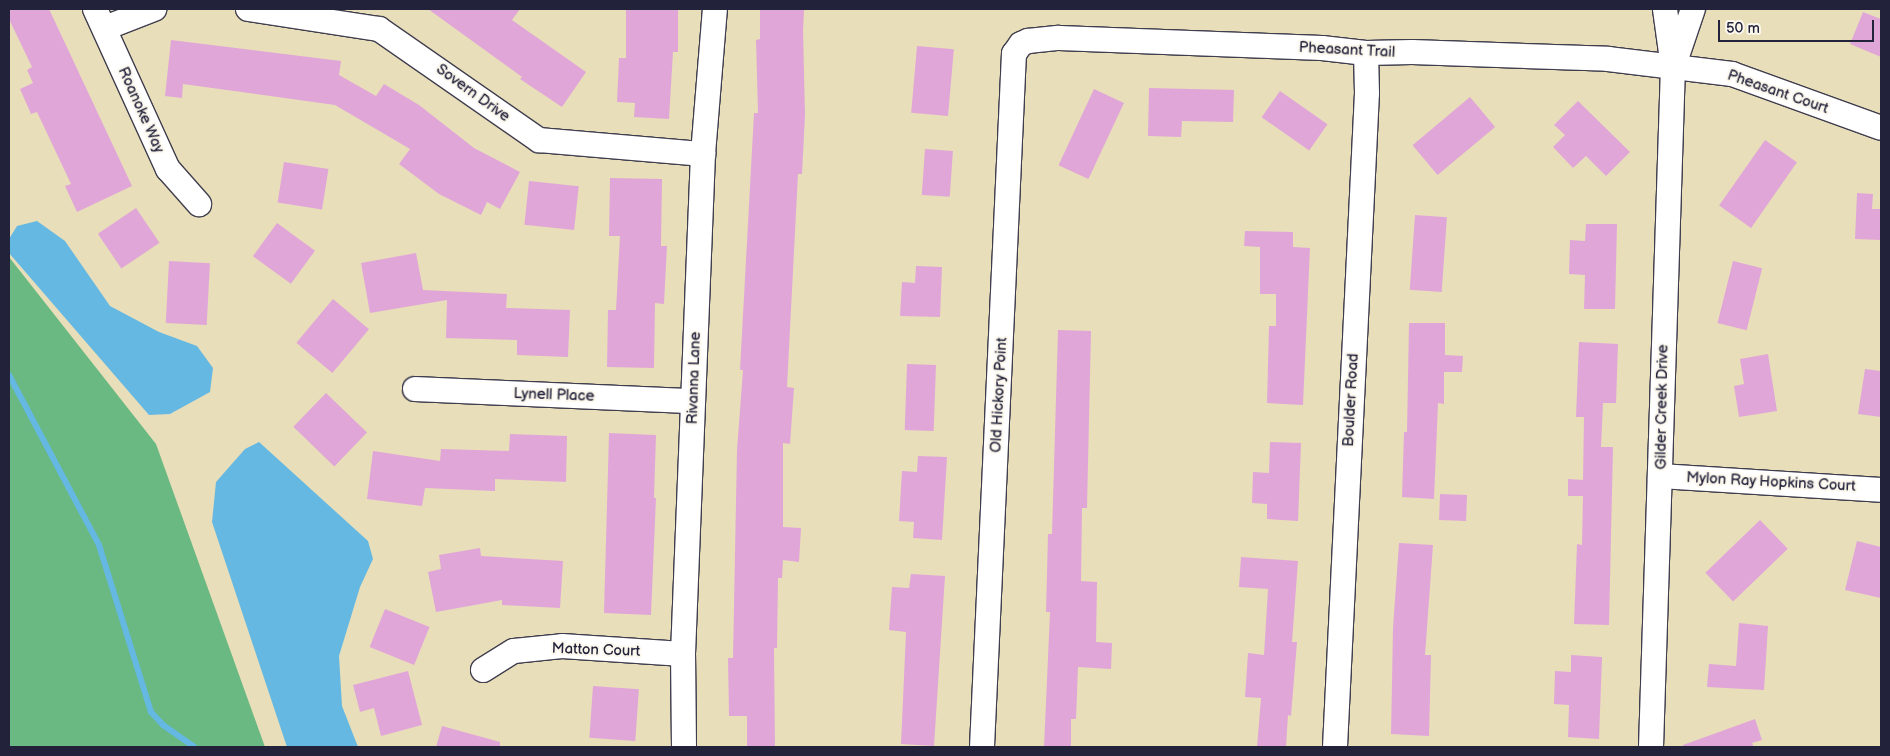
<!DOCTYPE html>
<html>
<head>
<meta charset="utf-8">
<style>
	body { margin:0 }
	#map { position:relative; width:1890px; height:756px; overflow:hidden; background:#e8deba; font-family:"Balsamiq Sans",sans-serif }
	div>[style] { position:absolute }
	.forest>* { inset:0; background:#6ab882 }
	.water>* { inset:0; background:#65b8e1 }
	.stream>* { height:6px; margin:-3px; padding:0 3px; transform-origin:3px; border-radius:3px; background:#65b8e1 }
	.building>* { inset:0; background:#e1a6d8; transform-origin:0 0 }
	.roads { filter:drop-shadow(1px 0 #403e4e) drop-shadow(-1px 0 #403e4e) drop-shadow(0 1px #403e4e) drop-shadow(0 -1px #403e4e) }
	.street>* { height:24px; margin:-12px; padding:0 12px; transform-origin:12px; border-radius:12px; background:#fff }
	span { translate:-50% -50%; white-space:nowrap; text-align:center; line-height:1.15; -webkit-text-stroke:4px #fbf7ec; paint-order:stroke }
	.street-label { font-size:15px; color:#22223b }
	.frame { position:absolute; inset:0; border:10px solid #22223b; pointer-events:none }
	.scale { position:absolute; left:1718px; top:20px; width:156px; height:22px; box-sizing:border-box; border:2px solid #22223b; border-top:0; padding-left:6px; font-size:15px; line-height:18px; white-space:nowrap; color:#22223b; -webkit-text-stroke:4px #fbf7ec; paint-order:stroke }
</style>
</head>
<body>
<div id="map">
	<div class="forest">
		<div style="clip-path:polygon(9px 257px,156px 444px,265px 747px,9px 747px)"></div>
	</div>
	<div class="water">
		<div style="clip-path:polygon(37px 221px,65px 241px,110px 306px,159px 332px,197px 346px,213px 368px,210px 392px,170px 414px,149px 415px,9px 253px,9px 239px,17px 226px)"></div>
		<div style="clip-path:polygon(259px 442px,368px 541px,373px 559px,360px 587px,339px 656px,342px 706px,358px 747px,287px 747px,212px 522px,216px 482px,245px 449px)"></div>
	</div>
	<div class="stream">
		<div style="left:9px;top:375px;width:192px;rotate:62.1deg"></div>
		<div style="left:99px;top:545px;width:175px;rotate:72.7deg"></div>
		<div style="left:151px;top:712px;width:18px;rotate:47deg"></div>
		<div style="left:163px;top:725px;width:38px;rotate:35deg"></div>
	</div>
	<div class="building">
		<div style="clip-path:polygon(9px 9px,49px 9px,132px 186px,77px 212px,65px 186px,71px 184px,37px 112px,31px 114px,20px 89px,33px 83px,27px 70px,32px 67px,9px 19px)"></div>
		<div style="clip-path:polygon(428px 9px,520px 9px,512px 20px,586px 72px,562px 107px,520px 79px,522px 77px)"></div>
		<div style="clip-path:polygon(626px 9px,678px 9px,678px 52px,673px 52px,669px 119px,634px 117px,635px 103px,617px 102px,619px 58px,626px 58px)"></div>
		<div style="clip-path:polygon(760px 9px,804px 9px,803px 31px,805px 115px,802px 174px,798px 174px,787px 387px,794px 388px,790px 444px,783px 443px,783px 527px,801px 528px,799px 562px,783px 560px,782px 578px,778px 578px,777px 648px,774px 648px,775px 747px,747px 747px,747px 716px,729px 716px,728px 658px,733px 658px,737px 450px,743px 370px,740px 370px,754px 113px,758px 113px,756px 40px,760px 39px)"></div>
		<div style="clip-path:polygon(1863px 12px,1881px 19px,1881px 57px,1850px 44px)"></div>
		<div style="clip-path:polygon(171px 40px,341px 61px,339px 75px,376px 96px,384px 84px,419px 105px,474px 148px,520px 172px,500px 209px,487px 202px,481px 215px,439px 194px,399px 164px,410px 149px,335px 105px,183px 84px,182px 98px,165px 96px)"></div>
		<div style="left:917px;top:46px;width:37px;height:67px;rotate:5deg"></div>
		<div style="clip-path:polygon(1149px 88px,1234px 90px,1233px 122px,1182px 121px,1181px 137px,1148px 136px)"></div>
		<div style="left:1094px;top:89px;width:33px;height:84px;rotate:25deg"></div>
		<div style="left:1280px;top:91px;width:58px;height:32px;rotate:35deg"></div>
		<div style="left:1470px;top:97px;width:39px;height:75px;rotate:50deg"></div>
		<div style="clip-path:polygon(1578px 101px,1630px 152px,1606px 176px,1586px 156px,1573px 168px,1553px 147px,1565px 135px,1554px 125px)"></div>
		<div style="left:1765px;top:140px;width:39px;height:80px;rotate:35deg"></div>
		<div style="left:925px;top:149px;width:28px;height:46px;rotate:4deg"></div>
		<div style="left:284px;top:162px;width:45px;height:41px;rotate:9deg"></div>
		<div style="clip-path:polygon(610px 178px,662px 179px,661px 246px,667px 246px,664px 304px,655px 303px,654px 368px,607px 367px,608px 310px,616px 310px,620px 236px,609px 236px)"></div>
		<div style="left:529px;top:181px;width:50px;height:44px;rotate:6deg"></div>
		<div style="clip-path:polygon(1857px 193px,1873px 194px,1872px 209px,1881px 209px,1881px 240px,1855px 239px)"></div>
		<div style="left:136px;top:208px;width:42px;height:46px;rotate:56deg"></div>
		<div style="left:1415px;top:215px;width:32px;height:75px;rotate:4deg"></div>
		<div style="left:277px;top:223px;width:47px;height:41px;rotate:36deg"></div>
		<div style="clip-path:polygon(1586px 224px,1617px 224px,1615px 309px,1584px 309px,1585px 275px,1569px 274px,1570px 240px,1585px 241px)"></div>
		<div style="clip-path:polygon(1245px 231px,1293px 232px,1293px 247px,1310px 248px,1303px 405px,1267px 403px,1269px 326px,1276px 326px,1276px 294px,1260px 294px,1260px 247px,1244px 246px)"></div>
		<div style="clip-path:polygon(416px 253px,423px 290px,507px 294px,506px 308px,570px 310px,568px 357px,517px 355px,517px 340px,446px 338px,447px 300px,370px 313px,361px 263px)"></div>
		<div style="left:169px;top:261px;width:41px;height:62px;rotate:3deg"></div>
		<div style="left:1733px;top:261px;width:30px;height:64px;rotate:14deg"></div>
		<div style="clip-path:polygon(916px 266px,942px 267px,940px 317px,900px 316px,902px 282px,915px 283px)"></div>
		<div style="left:333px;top:299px;width:47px;height:57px;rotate:40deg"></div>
		<div style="clip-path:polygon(1409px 323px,1445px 323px,1445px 355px,1463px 356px,1462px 372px,1444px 372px,1444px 404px,1438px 403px,1434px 499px,1402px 497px,1404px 432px,1407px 432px)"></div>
		<div style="clip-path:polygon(1058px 330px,1091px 331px,1087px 508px,1082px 508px,1081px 581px,1097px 582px,1096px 642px,1112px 643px,1111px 669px,1078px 667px,1076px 719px,1071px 719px,1071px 747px,1044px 747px,1050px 612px,1046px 612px,1048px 534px,1052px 534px)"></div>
		<div style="clip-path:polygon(1579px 342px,1618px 344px,1616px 403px,1603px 403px,1601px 447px,1613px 447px,1609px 625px,1574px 624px,1577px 544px,1582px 545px,1583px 496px,1568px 496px,1568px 479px,1583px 480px,1584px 417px,1576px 417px)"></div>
		<div style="clip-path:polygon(1768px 354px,1777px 411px,1739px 417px,1734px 386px,1744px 384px,1740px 359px)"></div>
		<div style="left:907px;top:364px;width:29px;height:66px;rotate:2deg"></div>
		<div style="clip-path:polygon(1865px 369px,1881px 371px,1881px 417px,1858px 414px)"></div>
		<div style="left:326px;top:393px;width:57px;height:47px;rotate:44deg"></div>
		<div style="clip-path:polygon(609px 433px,656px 435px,654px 498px,656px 498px,651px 615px,604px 613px)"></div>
		<div style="clip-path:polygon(510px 434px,567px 436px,566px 482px,495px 479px,495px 491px,425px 488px,422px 506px,367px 499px,373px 451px,440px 461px,441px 449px,509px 451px)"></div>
		<div style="clip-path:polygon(1270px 442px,1301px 443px,1298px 521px,1267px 519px,1267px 504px,1252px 503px,1253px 472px,1269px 473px)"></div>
		<div style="clip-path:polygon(918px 456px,947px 457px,942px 540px,913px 538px,914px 522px,899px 521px,902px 471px,917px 472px)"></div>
		<div style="left:1440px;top:494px;width:27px;height:26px;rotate:2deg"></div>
		<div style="left:1760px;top:520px;width:40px;height:76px;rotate:46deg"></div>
		<div style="clip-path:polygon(1857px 541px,1881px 547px,1881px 598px,1845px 590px)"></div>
		<div style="clip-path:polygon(1399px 543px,1433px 545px,1425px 655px,1431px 655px,1429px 736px,1391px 734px,1393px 628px)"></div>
		<div style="clip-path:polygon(480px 548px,481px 556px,563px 561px,560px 608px,502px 605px,502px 600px,436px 612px,428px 572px,441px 569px,439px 555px)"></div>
		<div style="clip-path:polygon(1241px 557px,1298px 561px,1292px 642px,1297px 642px,1291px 716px,1288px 715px,1286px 747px,1257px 747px,1261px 698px,1245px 697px,1248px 653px,1264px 655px,1268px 589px,1239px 587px)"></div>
		<div style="clip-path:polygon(911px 574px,945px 576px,934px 746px,901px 744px,906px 632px,889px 630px,892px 587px,909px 588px)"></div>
		<div style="left:385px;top:609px;width:48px;height:41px;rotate:22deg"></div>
		<div style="clip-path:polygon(1739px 623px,1768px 626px,1764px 690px,1707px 687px,1709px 664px,1736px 666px)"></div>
		<div style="clip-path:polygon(1571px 655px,1602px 657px,1599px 739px,1568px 737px,1569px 705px,1554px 704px,1555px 671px,1571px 672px)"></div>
		<div style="clip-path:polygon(408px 671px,422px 725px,381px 736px,374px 708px,360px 712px,353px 685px)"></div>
		<div style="left:593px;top:686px;width:46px;height:52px;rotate:4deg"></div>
		<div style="clip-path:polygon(1755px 719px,1762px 740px,1752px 743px,1754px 747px,1683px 747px,1683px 745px)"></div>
		<div style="clip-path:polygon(442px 726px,500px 742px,500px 747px,436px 747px)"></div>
	</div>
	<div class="roads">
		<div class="street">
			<div style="left:95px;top:9px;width:176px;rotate:65.5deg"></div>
			<div style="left:168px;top:169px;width:47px;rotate:48.5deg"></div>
			<div style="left:248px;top:9px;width:133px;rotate:8.7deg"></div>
			<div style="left:379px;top:29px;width:195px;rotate:34.8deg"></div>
			<div style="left:539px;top:140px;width:165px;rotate:4.9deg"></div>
			<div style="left:105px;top:28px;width:53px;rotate:-21.2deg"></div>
			<div style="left:1674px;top:65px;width:59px;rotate:-71.3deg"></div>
			<div style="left:415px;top:389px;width:278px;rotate:2.5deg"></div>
			<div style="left:1660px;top:476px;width:221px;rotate:3.6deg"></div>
			<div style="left:483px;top:670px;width:36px;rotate:-32deg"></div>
			<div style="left:514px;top:651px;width:48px;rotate:-5.9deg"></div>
			<div style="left:562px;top:646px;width:121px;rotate:3.8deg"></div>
			<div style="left:684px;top:747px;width:93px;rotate:-90.6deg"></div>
			<div style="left:683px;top:654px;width:500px;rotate:-87.71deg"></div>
			<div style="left:703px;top:154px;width:145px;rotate:-85.3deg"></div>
			<div style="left:982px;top:747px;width:694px;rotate:-87.36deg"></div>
			<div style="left:1014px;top:54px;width:12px;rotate:-55deg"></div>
			<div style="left:1021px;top:44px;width:8px;rotate:-23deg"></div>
			<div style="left:1028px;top:41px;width:31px;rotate:-6deg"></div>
			<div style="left:1059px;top:38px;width:263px;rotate:2.2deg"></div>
			<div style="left:1322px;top:48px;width:44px;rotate:6.5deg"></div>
			<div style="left:1366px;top:53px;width:46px;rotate:-1.2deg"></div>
			<div style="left:1412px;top:52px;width:196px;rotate:2deg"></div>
			<div style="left:1608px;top:59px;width:125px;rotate:6.9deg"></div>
			<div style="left:1732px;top:74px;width:158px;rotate:19.9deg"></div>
			<div style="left:1335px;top:747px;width:655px;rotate:-87.2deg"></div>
			<div style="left:1367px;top:93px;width:40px;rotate:-91.4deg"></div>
			<div style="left:1651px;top:747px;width:680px;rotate:-88.15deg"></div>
			<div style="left:1673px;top:67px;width:59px;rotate:-97.9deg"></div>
		</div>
	</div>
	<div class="street-label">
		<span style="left:1347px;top:50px;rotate:3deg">Pheasant Trail</span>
		<span style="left:1778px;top:92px;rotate:19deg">Pheasant Court</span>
		<span style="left:473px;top:93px;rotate:36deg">Sovern Drive</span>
		<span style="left:141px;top:110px;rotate:66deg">Roanoke Way</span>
		<span style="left:694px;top:378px;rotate:-88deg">Rivanna Lane</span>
		<span style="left:554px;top:395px;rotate:2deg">Lynell Place</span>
		<span style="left:999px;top:395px;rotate:-87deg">Old Hickory Point</span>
		<span style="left:1351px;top:400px;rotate:-87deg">Boulder Road</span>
		<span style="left:1662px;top:407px;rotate:-89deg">Gilder Creek Drive</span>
		<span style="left:1771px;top:482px;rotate:3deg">Mylon Ray Hopkins Court</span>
		<span style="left:596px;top:650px;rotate:2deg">Matton Court</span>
	</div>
	<div class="frame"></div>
	<div class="scale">50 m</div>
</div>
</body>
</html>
